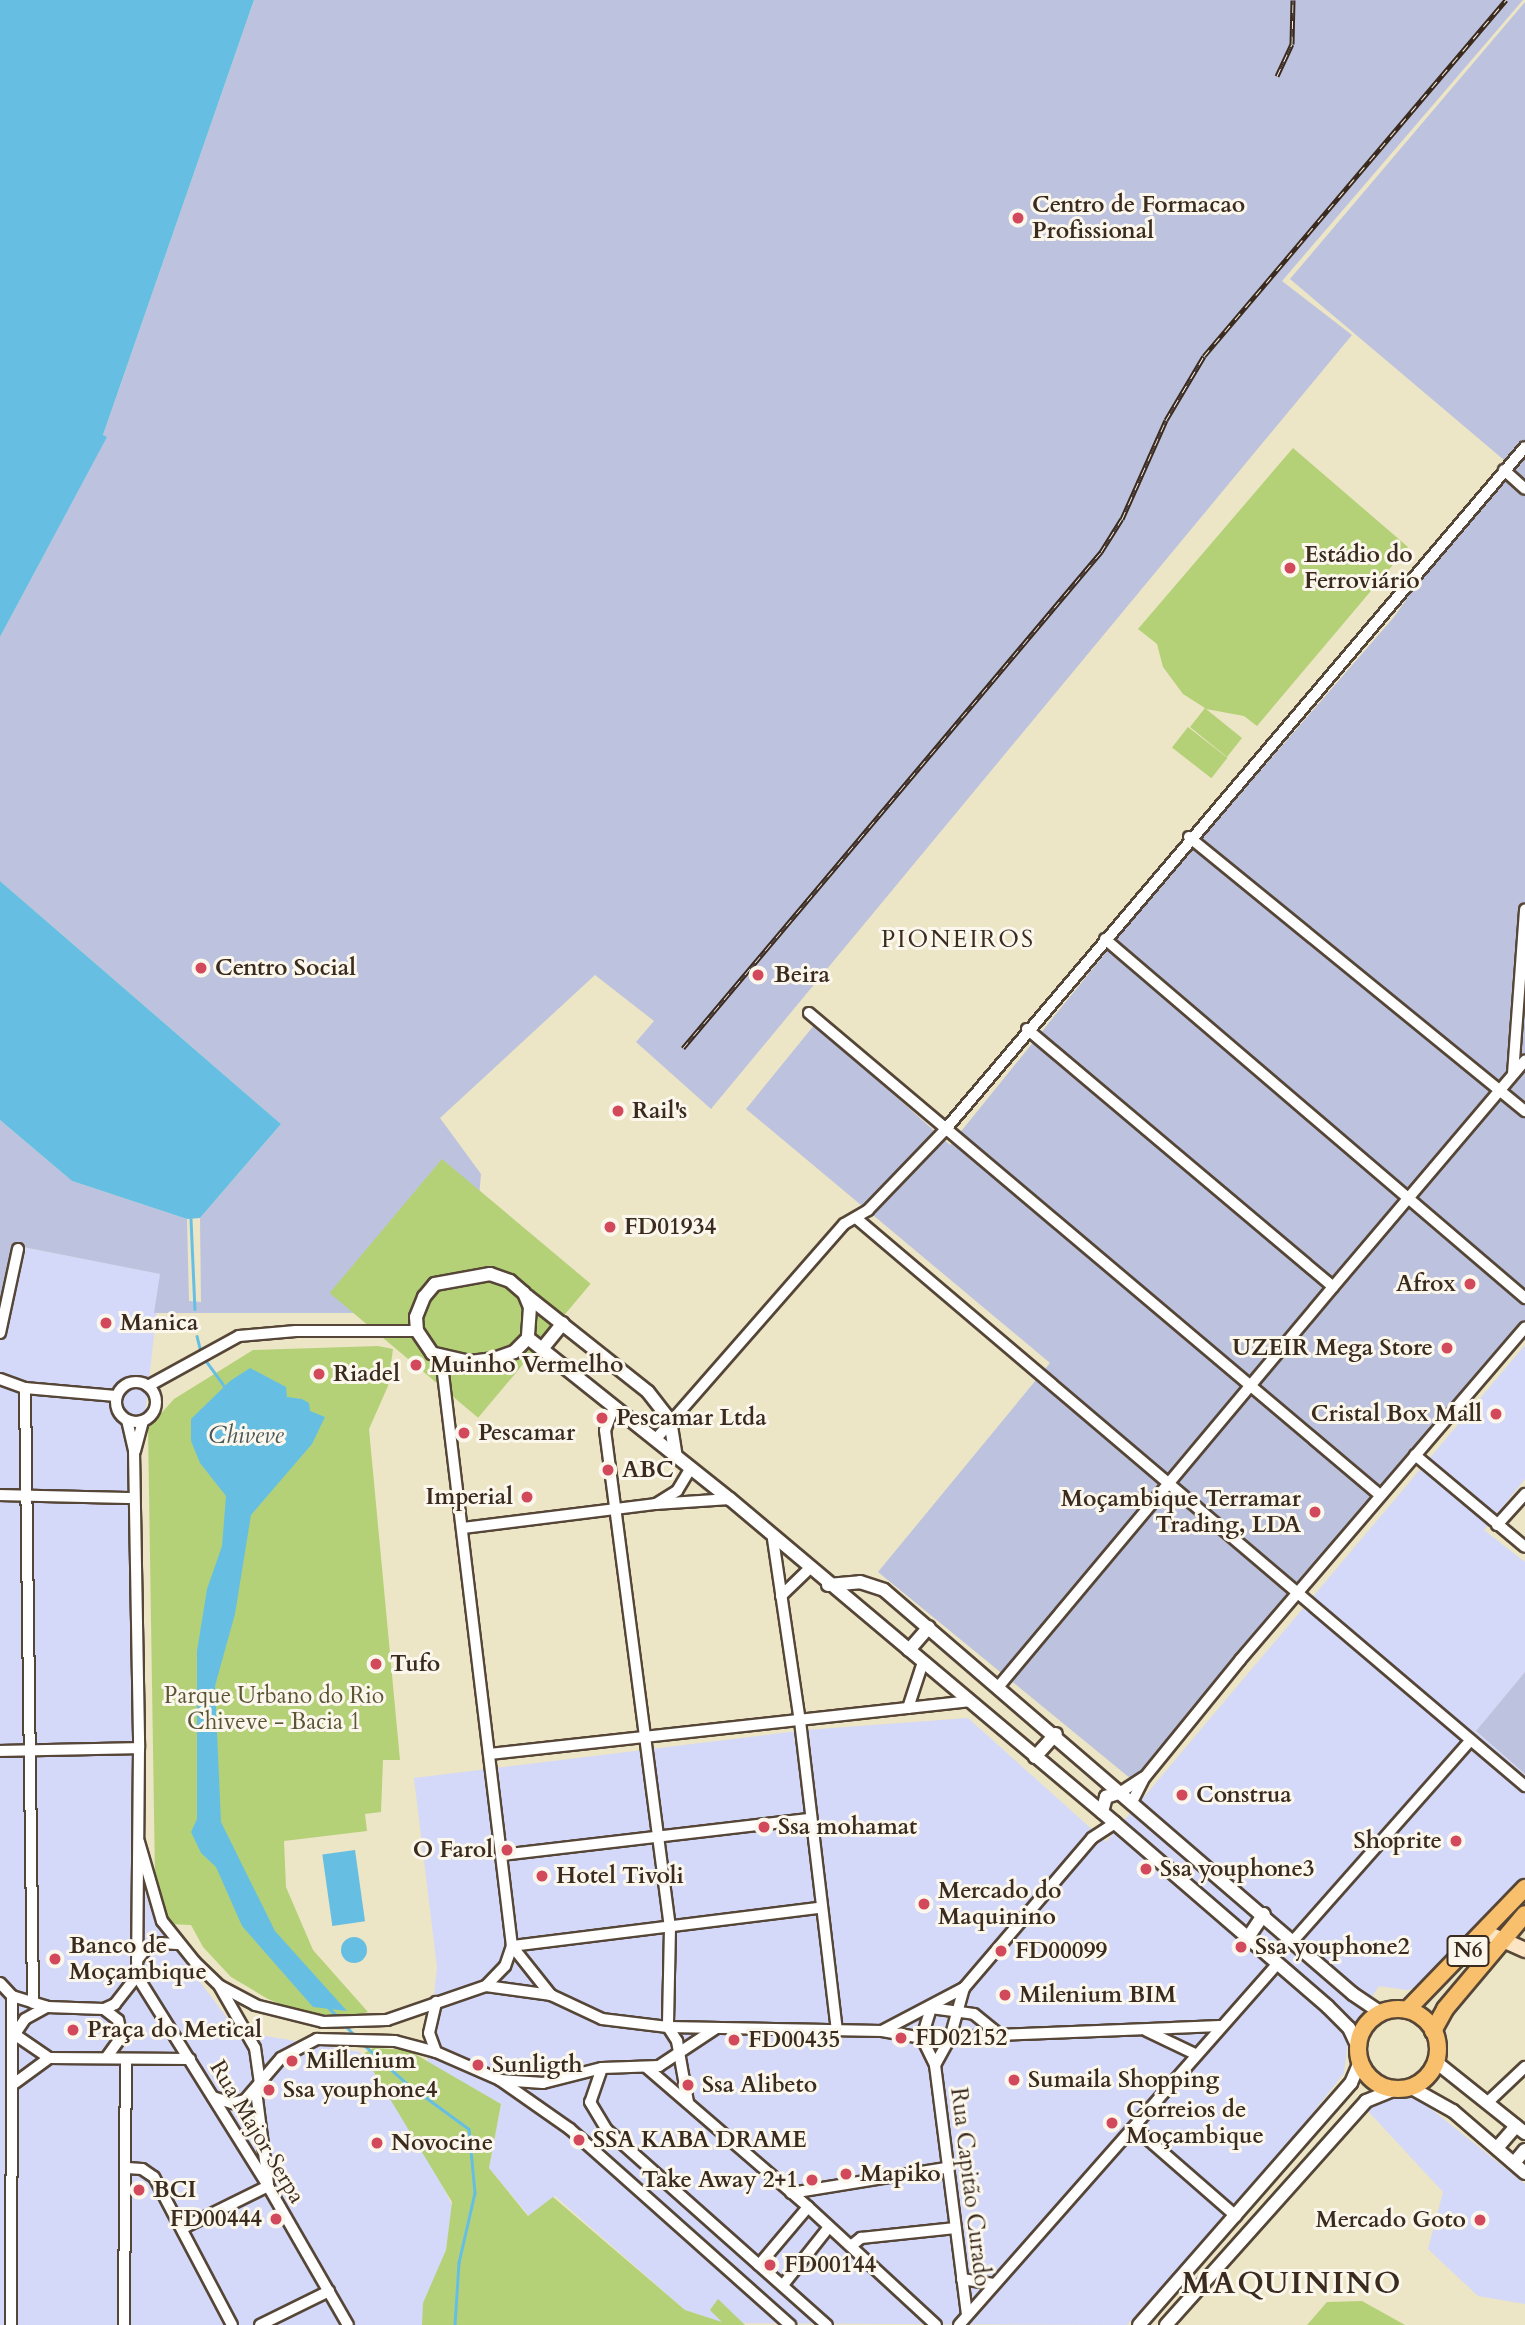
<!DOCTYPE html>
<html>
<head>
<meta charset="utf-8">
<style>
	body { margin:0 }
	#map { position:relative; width:1525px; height:2325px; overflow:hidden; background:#ece5c6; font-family:Cardo,serif }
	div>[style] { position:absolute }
	.built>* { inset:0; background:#d4d8f9 }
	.industrial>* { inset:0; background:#bdc3de }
	.green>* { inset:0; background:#b5d178; transform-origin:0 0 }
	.water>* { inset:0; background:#66bfe3; transform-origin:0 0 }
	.round { border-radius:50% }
	.stream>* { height:2.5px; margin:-1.25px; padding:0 1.25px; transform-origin:1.25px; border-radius:1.25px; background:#66bfe3 }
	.roads { filter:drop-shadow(2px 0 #564637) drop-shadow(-2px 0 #564637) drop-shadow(0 2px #564637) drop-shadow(0 -2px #564637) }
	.minor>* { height:10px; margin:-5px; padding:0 5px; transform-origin:5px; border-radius:5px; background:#fff }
	.minor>.ring { margin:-5px; padding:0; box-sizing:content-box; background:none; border:10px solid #fff; border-radius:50% }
	.tertiary>* { height:12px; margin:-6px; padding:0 6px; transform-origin:6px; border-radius:6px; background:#fff }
	.secondary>* { height:14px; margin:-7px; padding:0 7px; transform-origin:7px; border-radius:7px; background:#fce5c4 }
	.trunk>* { height:16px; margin:-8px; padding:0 8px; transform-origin:8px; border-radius:8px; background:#f8bf6c }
	.trunk>.ring { margin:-8px; padding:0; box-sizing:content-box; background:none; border:16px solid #f8bf6c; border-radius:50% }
	.rail>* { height:5px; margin-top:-2.5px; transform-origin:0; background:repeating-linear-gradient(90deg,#fbf7ec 0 8px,#3b2a1e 0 16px); box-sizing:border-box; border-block:2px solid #3b2a1e }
	.dots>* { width:19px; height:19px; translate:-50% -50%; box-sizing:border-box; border:4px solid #fbf7ec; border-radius:50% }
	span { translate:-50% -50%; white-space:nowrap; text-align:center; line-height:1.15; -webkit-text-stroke:6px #fbf7ec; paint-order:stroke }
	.shield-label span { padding:2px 5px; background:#fbf7ec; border:2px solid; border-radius:5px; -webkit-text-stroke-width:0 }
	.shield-label { font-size:21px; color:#3b2a1e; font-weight:700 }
	.poi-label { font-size:23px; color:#3b2a1e; font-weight:700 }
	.left { translate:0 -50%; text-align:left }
	.right { translate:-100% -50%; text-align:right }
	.park-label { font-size:23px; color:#5a5434 }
	.street-label { font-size:23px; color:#3b2a1e }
	.neighbourhood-label { font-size:24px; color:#3b2a1e; letter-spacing:2px }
	.water-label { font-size:24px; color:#485759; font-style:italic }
	.district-label { font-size:30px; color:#3b2a1e; font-weight:700; letter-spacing:2px }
</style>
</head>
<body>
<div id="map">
	<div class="built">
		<div style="clip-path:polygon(13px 1245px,161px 1274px,144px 1423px,137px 1436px,145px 1876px,173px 1946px,237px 2031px,360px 2052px,423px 2147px,452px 2205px,446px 2250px,422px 2325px,0 2325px,0 1306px)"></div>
		<div style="clip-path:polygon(1525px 1345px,1525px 1479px,1484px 1530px,1525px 1562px,1525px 1672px,1476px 1731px,1525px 1774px,1525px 1876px,1433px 1983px,1407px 1990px,1379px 1986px,1349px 2032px,1344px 2073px,1287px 2146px,1127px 2325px,724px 2323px,685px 2310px,555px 2196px,529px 2216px,489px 2168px,501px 2104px,427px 2064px,437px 1967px,414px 1778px,806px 1730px,968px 1718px,1106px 1842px)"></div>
		<div style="clip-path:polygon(1410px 2092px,1525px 2184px,1525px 2304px,1478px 2296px,1428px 2249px,1443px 2192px,1367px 2110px,1377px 2099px)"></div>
	</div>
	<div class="industrial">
		<div style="clip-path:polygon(254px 0,1523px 0,1282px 281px,1352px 335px,711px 1109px,636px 1042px,654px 1021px,595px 975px,440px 1118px,481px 1174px,479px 1197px,400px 1313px,154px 1313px,160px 1274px,13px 1245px,0 1306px,0 1120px,72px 1181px,187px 1219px,189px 1301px,201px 1302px,200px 1218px,281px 1124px,0 881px,0 637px,106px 438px,103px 435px)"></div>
		<div style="clip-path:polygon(1525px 2px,1525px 1322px,1136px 1783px,878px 1572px,1050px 1363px,746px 1109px,815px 1024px,950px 1145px,1158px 888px,1394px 617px,1504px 460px,1290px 279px)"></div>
		<div style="clip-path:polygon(1525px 1672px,1525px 1774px,1476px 1731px)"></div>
	</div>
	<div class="green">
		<div style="clip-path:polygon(1293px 448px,1408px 547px,1257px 726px,1244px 716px,1206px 709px,1242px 738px,1227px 757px,1190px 727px,1205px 708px,1183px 694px,1163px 667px,1157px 644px,1138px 629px)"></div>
		<div style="left:1188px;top:727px;width:50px;height:26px;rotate:38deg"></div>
		<div style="left:442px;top:1159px;width:194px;height:175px;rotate:40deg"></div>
		<div style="clip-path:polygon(378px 1346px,393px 1349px,388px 1386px,369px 1429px,400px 1760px,383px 1760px,381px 1812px,365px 1814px,367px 1831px,284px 1841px,286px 1887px,313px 1950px,368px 2012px,350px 2017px,299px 2012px,268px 1999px,231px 1977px,203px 1947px,191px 1925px,168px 1924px,163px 1913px,155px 1877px,148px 1428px,174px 1399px,253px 1350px)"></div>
		<div style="clip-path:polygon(373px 2048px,408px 2050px,501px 2104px,489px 2168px,528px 2216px,553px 2197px,685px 2310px,722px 2322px,710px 2310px,718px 2299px,745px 2325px,422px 2325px,423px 2303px,446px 2250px,452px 2202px,363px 2054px)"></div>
		<div style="clip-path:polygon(1362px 2301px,1405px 2325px,1307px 2325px,1327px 2302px)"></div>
	</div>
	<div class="water">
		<div style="clip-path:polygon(0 0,254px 0,103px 435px,107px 437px,0 637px)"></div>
		<div style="clip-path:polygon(0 881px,281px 1124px,200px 1218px,187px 1219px,72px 1181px,0 1120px)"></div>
		<div style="clip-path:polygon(250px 1368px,286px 1387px,287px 1397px,302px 1399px,309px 1403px,310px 1411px,325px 1417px,312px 1444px,251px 1515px,235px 1614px,215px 1686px,221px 1822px,275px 1931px,347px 2011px,313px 2007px,242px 1926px,216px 1867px,201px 1853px,191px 1832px,197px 1819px,197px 1651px,207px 1589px,222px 1546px,226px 1496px,200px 1463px,191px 1441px,191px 1419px,230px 1381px)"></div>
		<div style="left:355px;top:1850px;width:72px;height:33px;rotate:82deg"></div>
		<div class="round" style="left:341px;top:1937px;width:26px;height:26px"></div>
	</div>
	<div class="stream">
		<div style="left:191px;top:1219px;width:90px;rotate:87.5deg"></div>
		<div style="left:197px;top:1336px;width:16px;rotate:76deg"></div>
		<div style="left:204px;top:1358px;width:36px;rotate:54deg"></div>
		<div style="left:328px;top:2007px;width:14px;rotate:45deg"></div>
		<div style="left:345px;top:2025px;width:18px;rotate:47deg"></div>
		<div style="left:362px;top:2043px;width:58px;rotate:42.2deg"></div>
		<div style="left:405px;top:2082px;width:79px;rotate:36.3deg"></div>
		<div style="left:469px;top:2129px;width:64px;rotate:84.6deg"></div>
		<div style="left:475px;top:2193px;width:72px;rotate:102.9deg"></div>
		<div style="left:459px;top:2263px;width:62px;rotate:93.7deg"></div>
	</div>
	<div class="roads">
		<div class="minor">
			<div style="left:1504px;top:470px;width:28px;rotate:42deg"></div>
			<div style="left:1189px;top:837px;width:434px;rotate:39.2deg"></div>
			<div style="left:1105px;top:939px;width:553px;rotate:40.52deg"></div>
			<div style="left:809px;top:1013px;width:747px;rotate:40.17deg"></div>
			<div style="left:1027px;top:1029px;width:400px;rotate:40.1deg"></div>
			<div style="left:1333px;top:1287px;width:297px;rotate:-49.7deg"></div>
			<div style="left:1513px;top:1074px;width:165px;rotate:-85.8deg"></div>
			<div style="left:856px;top:1218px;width:878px;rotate:40.33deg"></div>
			<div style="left:0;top:1333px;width:86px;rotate:-77.9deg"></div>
			<div style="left:441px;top:1357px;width:593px;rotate:83.13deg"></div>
			<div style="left:512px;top:1946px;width:21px;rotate:109deg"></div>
			<div style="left:505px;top:1966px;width:28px;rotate:134deg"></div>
			<div style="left:0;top:1379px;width:27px;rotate:20deg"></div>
			<div style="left:25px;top:1388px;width:91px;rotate:5deg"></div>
			<div class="ring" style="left:116px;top:1382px;width:30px;height:30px"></div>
			<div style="left:148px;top:1386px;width:104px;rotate:-28.8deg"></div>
			<div style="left:239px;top:1336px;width:57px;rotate:-5deg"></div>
			<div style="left:296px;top:1331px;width:121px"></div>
			<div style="left:25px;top:1388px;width:615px;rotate:89.25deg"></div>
			<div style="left:614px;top:1407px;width:25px;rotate:111deg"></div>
			<div style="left:605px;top:1430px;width:502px;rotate:82.56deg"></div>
			<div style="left:670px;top:1928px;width:99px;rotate:91.2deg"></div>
			<div style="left:127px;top:1420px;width:32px;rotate:77deg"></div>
			<div style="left:134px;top:1451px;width:297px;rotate:89deg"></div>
			<div style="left:139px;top:1748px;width:228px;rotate:90.5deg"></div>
			<div style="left:137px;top:1976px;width:248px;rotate:58deg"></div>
			<div style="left:268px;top:2186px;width:160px;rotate:60.1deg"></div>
			<div style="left:655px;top:1440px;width:287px;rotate:-48.8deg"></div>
			<div style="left:844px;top:1224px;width:28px;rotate:-30deg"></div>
			<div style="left:868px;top:1210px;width:110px;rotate:-46.1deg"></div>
			<div style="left:944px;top:1131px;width:897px;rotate:-49.65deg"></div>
			<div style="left:135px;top:1451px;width:31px;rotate:-75deg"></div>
			<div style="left:1415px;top:1455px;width:143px;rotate:39.9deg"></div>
			<div style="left:0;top:1495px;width:134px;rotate:1.3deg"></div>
			<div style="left:656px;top:1504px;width:25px;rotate:-32deg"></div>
			<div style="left:677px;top:1491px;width:27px;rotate:-59deg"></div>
			<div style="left:1497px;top:1525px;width:42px;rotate:-47.9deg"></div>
			<div style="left:463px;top:1528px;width:193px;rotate:-7.1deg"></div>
			<div style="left:655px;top:1504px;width:75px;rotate:-3.8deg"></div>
			<div style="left:773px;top:1539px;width:184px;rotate:81.6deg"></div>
			<div style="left:800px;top:1721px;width:312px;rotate:83.2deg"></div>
			<div style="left:781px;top:1596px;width:39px;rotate:-44deg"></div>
			<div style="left:999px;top:1686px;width:520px;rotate:-50.07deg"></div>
			<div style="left:908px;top:1708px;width:48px;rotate:-71.9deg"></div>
			<div style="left:0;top:1751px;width:139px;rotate:-1.2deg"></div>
			<div style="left:490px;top:1754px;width:481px;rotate:-6.3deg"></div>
			<div style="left:1121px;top:1792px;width:27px;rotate:-33deg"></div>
			<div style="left:1132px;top:1802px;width:28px;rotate:-63deg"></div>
			<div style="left:1145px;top:1777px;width:151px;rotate:-50.9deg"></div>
			<div style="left:1240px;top:1660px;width:438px;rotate:-49.4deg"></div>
			<div style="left:139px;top:1842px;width:82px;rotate:73.8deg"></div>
			<div style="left:162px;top:1921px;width:53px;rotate:51.2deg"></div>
			<div style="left:195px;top:1962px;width:35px;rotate:44deg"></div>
			<div style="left:220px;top:1986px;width:40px;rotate:28deg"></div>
			<div style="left:255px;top:2005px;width:70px;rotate:14deg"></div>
			<div style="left:323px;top:2022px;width:64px;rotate:-1.8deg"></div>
			<div style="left:387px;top:2020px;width:105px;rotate:-19deg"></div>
			<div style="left:486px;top:1986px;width:66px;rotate:7.9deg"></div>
			<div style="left:551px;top:1995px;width:56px;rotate:25.2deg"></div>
			<div style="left:602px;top:2019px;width:66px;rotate:6.9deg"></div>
			<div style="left:668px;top:2027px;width:214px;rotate:1.1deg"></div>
			<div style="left:882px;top:2031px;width:41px;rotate:9.9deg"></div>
			<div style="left:922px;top:2038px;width:298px;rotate:-2.3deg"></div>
			<div style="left:502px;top:1855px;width:310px;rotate:-6.7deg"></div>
			<div style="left:1293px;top:1941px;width:268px;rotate:-48.5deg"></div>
			<div style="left:512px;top:1946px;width:309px;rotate:-7.1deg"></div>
			<div style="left:512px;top:1946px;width:63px;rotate:51.5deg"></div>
			<div style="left:137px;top:1960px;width:13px;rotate:-51deg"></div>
			<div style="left:145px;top:1950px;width:17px;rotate:-24deg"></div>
			<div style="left:161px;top:1943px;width:16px;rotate:4deg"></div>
			<div style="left:0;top:1983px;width:18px;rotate:47deg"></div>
			<div style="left:12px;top:1996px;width:37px;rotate:17deg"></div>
			<div style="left:47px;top:2007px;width:57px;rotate:2deg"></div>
			<div style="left:104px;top:2009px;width:12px;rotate:-24deg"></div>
			<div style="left:115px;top:2004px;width:36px;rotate:-52deg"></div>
			<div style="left:220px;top:1987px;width:70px;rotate:60.2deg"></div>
			<div style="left:255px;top:2048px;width:34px;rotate:82deg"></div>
			<div style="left:931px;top:2008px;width:31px;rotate:107deg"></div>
			<div style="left:922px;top:2038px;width:30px;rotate:64deg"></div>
			<div style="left:935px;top:2065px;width:251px;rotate:82.7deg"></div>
			<div style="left:931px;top:2008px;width:43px;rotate:7.9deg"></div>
			<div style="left:974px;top:2014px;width:28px;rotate:39deg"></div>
			<div style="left:104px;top:2009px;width:18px;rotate:38deg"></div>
			<div style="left:118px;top:2020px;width:16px;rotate:76deg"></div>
			<div style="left:122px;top:2036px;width:27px;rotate:126deg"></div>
			<div style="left:668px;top:2027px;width:17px;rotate:57deg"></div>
			<div style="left:677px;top:2041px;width:62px;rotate:79.8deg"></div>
			<div style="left:882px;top:2031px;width:93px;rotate:-27.7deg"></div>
			<div style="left:964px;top:1988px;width:197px;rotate:-49.5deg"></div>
			<div style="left:1092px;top:1838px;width:27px;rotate:-33deg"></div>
			<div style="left:1147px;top:2031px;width:55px;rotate:25.6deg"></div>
			<div style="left:14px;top:2034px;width:42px;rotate:34.4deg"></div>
			<div style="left:49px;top:2058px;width:141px;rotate:0.4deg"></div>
			<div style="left:15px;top:2034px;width:18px;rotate:-56deg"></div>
			<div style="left:25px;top:2019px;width:25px;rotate:-29deg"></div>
			<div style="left:436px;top:2052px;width:20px;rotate:-110deg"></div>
			<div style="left:429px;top:2033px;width:32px;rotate:-77deg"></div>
			<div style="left:935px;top:2065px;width:31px;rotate:-61deg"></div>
			<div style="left:950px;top:2038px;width:52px;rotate:-74.4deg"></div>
			<div style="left:646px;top:2067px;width:214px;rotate:40.8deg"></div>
			<div style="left:808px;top:2207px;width:174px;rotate:42.7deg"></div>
			<div style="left:602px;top:2068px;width:36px;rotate:109deg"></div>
			<div style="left:590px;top:2102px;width:33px;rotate:59deg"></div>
			<div style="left:607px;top:2130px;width:294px;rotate:41.6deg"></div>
			<div style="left:500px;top:2080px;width:85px;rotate:35deg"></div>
			<div style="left:570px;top:2129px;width:295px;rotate:41.7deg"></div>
			<div style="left:15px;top:2083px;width:42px;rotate:-36.3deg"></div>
			<div style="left:256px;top:2091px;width:94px;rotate:82.6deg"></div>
			<div style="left:213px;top:2097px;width:20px;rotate:18deg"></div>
			<div style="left:232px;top:2103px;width:13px;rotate:-13deg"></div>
			<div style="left:245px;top:2100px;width:55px;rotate:-49.4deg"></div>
			<div style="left:281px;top:2058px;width:41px;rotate:-27.8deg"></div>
			<div style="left:317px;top:2039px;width:78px;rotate:1.5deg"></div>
			<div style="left:395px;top:2041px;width:42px;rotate:15deg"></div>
			<div style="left:436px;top:2052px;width:70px;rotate:23.6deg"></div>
			<div style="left:500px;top:2080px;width:43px;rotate:4deg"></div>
			<div style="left:543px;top:2083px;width:61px;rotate:-14.3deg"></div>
			<div style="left:602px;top:2068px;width:57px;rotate:-2deg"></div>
			<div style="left:659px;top:2066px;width:67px;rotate:-33.5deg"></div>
			<div style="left:1489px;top:2101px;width:50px;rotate:-43.4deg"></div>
			<div style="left:1135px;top:2128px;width:134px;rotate:41.1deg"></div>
			<div style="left:127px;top:2168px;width:15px;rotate:4deg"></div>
			<div style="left:142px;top:2169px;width:14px;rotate:34deg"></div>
			<div style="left:154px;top:2177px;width:167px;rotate:62.2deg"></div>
			<div style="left:791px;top:2193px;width:157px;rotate:-9.2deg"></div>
			<div style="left:183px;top:2228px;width:95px;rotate:-26.3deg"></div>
			<div style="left:851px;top:2246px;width:13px;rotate:-39deg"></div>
			<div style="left:861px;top:2238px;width:95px;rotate:-6.1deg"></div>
			<div style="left:759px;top:2265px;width:76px;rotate:-49.8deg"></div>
			<div style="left:962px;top:2279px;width:32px;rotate:9deg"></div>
			<div style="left:783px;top:2285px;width:74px;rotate:-51.6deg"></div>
			<div style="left:11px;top:2325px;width:329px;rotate:-89.8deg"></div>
			<div style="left:124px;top:2325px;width:266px;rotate:-89.6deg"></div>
			<div style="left:260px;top:2325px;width:77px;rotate:-26.2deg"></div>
			<div style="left:959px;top:2325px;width:481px;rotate:-48.6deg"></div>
		</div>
		<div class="tertiary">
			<div style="left:490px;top:1274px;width:21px;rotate:19deg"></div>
			<div style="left:510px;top:1281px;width:18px;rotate:41deg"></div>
			<div style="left:524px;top:1293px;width:15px;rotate:67deg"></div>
			<div style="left:530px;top:1307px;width:31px;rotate:94deg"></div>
			<div style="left:528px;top:1338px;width:20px;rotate:135deg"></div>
			<div style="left:514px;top:1352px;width:21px;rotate:161deg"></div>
			<div style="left:494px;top:1359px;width:24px;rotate:173deg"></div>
			<div style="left:470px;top:1362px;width:39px;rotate:-167deg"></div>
			<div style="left:432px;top:1353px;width:27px;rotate:-124deg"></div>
			<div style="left:417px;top:1331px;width:14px;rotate:-94deg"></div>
			<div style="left:416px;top:1317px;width:22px;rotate:-68deg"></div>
			<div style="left:424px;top:1297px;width:17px;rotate:-50deg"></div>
			<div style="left:435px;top:1284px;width:56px;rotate:-10.3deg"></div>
			<div style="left:527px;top:1296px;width:154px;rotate:38.4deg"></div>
			<div style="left:648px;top:1392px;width:36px;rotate:52deg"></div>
			<div style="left:670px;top:1420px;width:36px;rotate:81deg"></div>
			<div style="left:528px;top:1338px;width:258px;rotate:38.6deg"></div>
			<div style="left:730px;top:1499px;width:503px;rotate:40.08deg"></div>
			<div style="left:1115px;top:1823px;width:281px;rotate:40.8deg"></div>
			<div style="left:1328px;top:2007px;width:30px;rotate:45deg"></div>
			<div style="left:1349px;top:2028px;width:21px;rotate:65deg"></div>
			<div style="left:542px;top:1349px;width:33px;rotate:-51deg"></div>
			<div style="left:828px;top:1585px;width:32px;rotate:-5deg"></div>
			<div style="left:860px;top:1582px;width:25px;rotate:18deg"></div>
			<div style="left:884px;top:1590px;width:619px;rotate:40.74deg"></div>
			<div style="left:1353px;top:1994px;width:34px;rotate:34deg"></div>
			<div style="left:909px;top:1650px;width:30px;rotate:-49deg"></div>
			<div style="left:1035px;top:1757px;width:31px;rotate:-48deg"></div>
			<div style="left:1102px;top:1812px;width:16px;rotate:-75deg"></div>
			<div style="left:1106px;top:1797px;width:16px;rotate:-18deg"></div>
			<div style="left:1247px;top:1939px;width:30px;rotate:-56deg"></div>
			<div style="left:1436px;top:2062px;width:114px;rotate:38.6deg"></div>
			<div style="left:1410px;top:2087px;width:49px;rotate:29.2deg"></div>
			<div style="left:1453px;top:2111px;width:95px;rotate:40.7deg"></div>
			<div style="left:1497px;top:2148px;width:29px;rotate:-49deg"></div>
			<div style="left:1514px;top:2163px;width:17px;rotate:-50deg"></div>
			<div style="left:1139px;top:2325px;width:322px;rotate:-48.8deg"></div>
			<div style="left:1351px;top:2083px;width:23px;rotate:-67deg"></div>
			<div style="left:1166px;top:2325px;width:300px;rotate:-48.2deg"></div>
			<div style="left:1366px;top:2101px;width:32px;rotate:-22deg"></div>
		</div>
		<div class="secondary">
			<div style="left:1485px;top:1932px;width:44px;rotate:24.2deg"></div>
		</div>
		<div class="trunk">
			<div class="ring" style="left:1358px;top:2009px;width:64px;height:64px"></div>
			<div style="left:1407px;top:2010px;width:170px;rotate:-46deg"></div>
			<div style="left:1433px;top:2031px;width:25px;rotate:-61deg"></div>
			<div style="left:1445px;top:2009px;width:124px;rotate:-49.9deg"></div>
		</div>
	</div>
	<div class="rail">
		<div style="left:1277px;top:76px;width:35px;rotate:-65deg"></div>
		<div style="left:1292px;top:44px;width:44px;rotate:-88.7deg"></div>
		<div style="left:683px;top:1048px;width:649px;rotate:-49.88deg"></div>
		<div style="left:1101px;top:552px;width:39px;rotate:-58deg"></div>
		<div style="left:1122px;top:519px;width:108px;rotate:-66deg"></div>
		<div style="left:1166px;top:420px;width:74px;rotate:-59.3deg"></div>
		<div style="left:1204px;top:356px;width:467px;rotate:-49.7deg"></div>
	</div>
	<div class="dots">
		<div style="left:1018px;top:218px;background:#d1495b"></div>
		<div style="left:1290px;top:568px;background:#d1495b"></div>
		<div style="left:201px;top:968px;background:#d1495b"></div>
		<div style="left:758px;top:975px;background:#d1495b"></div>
		<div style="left:618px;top:1111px;background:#d1495b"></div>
		<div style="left:610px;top:1227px;background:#d1495b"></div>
		<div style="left:1470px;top:1284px;background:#d1495b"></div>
		<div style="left:106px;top:1323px;background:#d1495b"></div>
		<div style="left:1447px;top:1348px;background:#d1495b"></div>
		<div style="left:416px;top:1365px;background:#d1495b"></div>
		<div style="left:319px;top:1374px;background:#d1495b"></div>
		<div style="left:1496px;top:1414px;background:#d1495b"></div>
		<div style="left:602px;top:1418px;background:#d1495b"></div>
		<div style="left:464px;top:1433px;background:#d1495b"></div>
		<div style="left:608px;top:1470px;background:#d1495b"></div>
		<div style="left:527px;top:1497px;background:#d1495b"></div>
		<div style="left:1315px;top:1512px;background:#d1495b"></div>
		<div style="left:376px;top:1664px;background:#d1495b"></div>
		<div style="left:1182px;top:1795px;background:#d1495b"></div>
		<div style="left:764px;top:1827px;background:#d1495b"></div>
		<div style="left:1456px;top:1841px;background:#d1495b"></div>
		<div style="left:507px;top:1850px;background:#d1495b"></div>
		<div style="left:1146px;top:1869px;background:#d1495b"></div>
		<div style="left:542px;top:1876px;background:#d1495b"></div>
		<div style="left:924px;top:1904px;background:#d1495b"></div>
		<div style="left:1241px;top:1947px;background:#d1495b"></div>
		<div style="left:1001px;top:1951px;background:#d1495b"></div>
		<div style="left:55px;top:1959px;background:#d1495b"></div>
		<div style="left:1005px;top:1995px;background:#d1495b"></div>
		<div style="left:73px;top:2030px;background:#d1495b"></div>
		<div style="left:901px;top:2038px;background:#d1495b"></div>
		<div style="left:734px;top:2040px;background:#d1495b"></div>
		<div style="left:292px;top:2061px;background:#d1495b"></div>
		<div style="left:478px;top:2065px;background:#d1495b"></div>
		<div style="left:1014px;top:2080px;background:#d1495b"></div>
		<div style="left:688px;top:2085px;background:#d1495b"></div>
		<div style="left:269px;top:2090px;background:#d1495b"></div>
		<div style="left:1112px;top:2123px;background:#d1495b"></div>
		<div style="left:579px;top:2140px;background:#d1495b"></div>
		<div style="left:377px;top:2143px;background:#d1495b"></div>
		<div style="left:846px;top:2174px;background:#d1495b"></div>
		<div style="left:812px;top:2180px;background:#d1495b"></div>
		<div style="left:139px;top:2190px;background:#d1495b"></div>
		<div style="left:276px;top:2219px;background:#d1495b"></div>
		<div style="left:1480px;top:2220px;background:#d1495b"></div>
		<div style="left:770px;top:2265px;background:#d1495b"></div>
	</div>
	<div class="shield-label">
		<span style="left:1468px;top:1951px">N6</span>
	</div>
	<div class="poi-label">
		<span class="left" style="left:1032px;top:218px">Centro de Formacao<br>Profissional</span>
		<span class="left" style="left:1304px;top:568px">Estádio do<br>Ferroviário</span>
		<span class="left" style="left:215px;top:968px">Centro Social</span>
		<span class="left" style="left:774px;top:975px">Beira</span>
		<span class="left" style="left:632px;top:1111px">Rail's</span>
		<span class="left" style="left:624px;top:1227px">FD01934</span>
		<span class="right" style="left:1456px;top:1284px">Afrox</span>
		<span class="left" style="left:120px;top:1323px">Manica</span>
		<span class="right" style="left:1433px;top:1348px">UZEIR Mega Store</span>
		<span class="left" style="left:430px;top:1365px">Muinho Vermelho</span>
		<span class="left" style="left:333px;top:1374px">Riadel</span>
		<span class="right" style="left:1482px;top:1414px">Cristal Box Mall</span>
		<span class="left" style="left:616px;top:1418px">Pescamar Ltda</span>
		<span class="left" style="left:478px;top:1433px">Pescamar</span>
		<span class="left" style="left:622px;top:1470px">ABC</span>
		<span class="right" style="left:513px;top:1497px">Imperial</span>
		<span class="right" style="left:1301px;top:1512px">Moçambique Terramar<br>Trading, LDA</span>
		<span class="left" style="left:390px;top:1664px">Tufo</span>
		<span class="left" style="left:1196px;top:1795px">Construa</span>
		<span class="left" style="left:778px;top:1827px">Ssa mohamat</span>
		<span class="right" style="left:1442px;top:1841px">Shoprite</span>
		<span class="right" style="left:493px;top:1850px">O Farol</span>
		<span class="left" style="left:1160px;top:1869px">Ssa youphone3</span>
		<span class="left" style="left:556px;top:1876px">Hotel Tivoli</span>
		<span class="left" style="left:938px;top:1904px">Mercado do<br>Maquinino</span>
		<span class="left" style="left:69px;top:1959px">Banco de<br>Moçambique</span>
		<span class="left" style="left:1255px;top:1947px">Ssa youphone2</span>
		<span class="left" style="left:1015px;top:1951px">FD00099</span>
		<span class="left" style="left:1019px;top:1995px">Milenium BIM</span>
		<span class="left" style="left:87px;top:2030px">Praça do Metical</span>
		<span class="left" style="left:915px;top:2038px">FD02152</span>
		<span class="left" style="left:748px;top:2040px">FD00435</span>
		<span class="left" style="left:306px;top:2061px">Millenium</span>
		<span class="left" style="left:492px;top:2065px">Sunligth</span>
		<span class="left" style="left:1028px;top:2080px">Sumaila Shopping</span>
		<span class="left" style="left:702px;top:2085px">Ssa Alibeto</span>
		<span class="left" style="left:283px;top:2090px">Ssa youphone4</span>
		<span class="left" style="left:1126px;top:2123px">Correios de<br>Moçambique</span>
		<span class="left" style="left:593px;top:2140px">SSA KABA DRAME</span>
		<span class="left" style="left:391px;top:2143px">Novocine</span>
		<span class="left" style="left:860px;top:2174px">Mapiko</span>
		<span class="right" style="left:798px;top:2180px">Take Away 2+1</span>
		<span class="left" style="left:153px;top:2190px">BCI</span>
		<span class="right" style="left:262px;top:2219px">FD00444</span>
		<span class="right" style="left:1466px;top:2220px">Mercado Goto</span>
		<span class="left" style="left:784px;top:2265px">FD00144</span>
	</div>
	<div class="park-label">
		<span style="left:274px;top:1709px">Parque Urbano do Rio<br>Chiveve - Bacia 1</span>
	</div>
	<div class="street-label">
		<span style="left:257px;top:2132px;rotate:59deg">Rua Major Serpa</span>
		<span style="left:970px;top:2187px;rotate:83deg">Rua Capitão Curado</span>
	</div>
	<div class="neighbourhood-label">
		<span style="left:958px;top:940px">PIONEIROS</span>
	</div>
	<div class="water-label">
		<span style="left:246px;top:1436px">Chiveve</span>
	</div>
	<div class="district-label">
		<span style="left:1292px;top:2284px">MAQUININO</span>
	</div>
</div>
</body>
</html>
